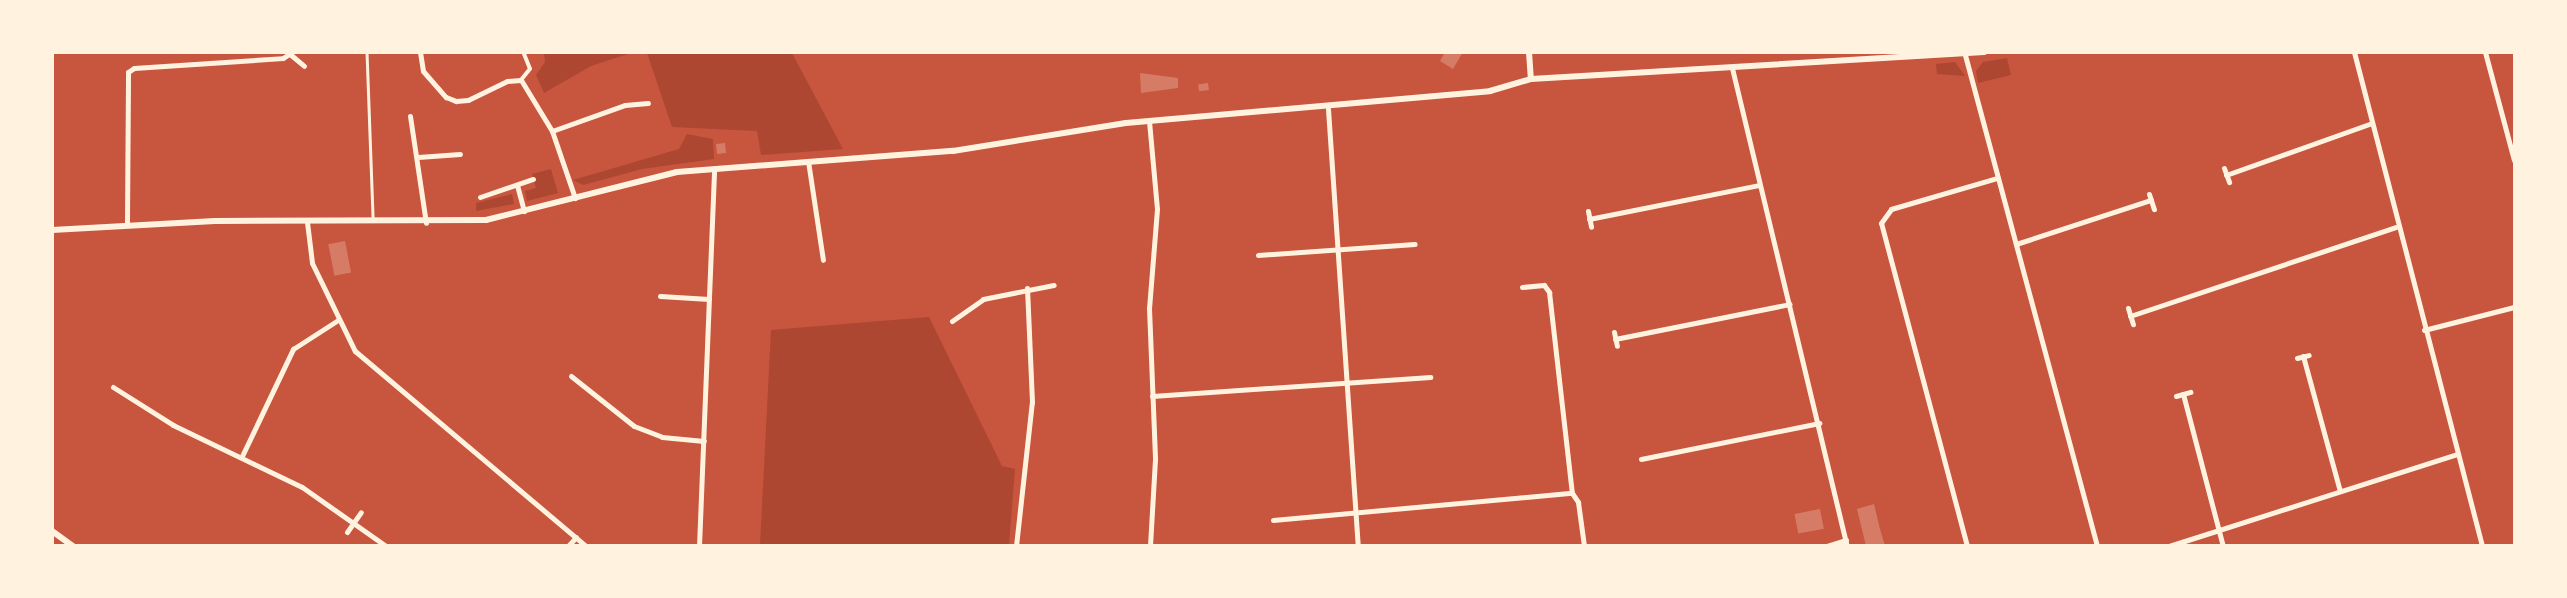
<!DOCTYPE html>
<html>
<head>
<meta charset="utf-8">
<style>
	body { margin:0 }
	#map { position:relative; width:2567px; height:598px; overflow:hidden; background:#c8553d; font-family:Quicksand,sans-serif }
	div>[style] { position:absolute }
	.green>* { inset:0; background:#ae4732 }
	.building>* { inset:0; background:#d67c66; transform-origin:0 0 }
	.service>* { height:2.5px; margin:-1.25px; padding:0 1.25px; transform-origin:1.25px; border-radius:1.25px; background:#fff3e0 }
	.pedestrian>* { height:3.5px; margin:-1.75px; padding:0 1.75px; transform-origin:1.75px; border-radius:1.75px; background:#fff3e0 }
	.minor>* { height:5px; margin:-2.5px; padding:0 2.5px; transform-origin:2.5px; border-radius:2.5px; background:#fff3e0 }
	.tertiary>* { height:6px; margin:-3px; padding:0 3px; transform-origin:3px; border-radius:3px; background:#fff3e0 }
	span { translate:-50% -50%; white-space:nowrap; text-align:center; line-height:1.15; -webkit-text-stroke:5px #fff3e0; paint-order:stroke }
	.frame { position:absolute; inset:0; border:54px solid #fff3e0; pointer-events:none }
</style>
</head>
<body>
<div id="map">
	<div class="green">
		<div style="clip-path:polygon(544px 53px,544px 52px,631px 53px,591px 66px,544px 93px,536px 75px,545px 62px)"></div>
		<div style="clip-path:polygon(647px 53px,792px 53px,843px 149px,761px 155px,757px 131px,672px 127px)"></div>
		<div style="clip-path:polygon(2007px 58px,2011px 75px,1978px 83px,1976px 71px,1983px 62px)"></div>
		<div style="clip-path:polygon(1955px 62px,1965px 76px,1937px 74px,1936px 64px)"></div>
		<div style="clip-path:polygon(687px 134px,713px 139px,714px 159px,642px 169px,583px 185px,573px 180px,679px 149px)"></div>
		<div style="clip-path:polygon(551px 169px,558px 193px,527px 201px,525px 191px,536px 188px,532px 174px)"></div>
		<div style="clip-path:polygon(512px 194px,514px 204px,476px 211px,476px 203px)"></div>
		<div style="clip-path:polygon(929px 317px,1002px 466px,1015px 469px,1009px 545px,760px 545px,771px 330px)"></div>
	</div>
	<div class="building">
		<div style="clip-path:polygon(1445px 52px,1463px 52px,1453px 69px,1440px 61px)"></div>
		<div style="clip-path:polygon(1140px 73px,1178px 78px,1178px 88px,1141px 93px)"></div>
		<div style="left:1208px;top:83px;width:7px;height:10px;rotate:82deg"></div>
		<div style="left:725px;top:143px;width:10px;height:9px;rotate:84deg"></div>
		<div style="left:345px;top:241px;width:32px;height:17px;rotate:79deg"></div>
		<div style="clip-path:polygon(1874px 504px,1880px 529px,1885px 546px,1866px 546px,1857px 509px)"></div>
		<div style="left:1820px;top:509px;width:20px;height:26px;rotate:79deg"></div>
	</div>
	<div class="service">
		<div style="left:367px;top:52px;width:167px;rotate:87.9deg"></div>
	</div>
	<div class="pedestrian">
		<div style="left:521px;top:80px;width:14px;rotate:-51deg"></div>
		<div style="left:530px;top:69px;width:18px;rotate:-112deg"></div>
	</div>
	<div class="minor">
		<div style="left:420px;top:52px;width:19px;rotate:81deg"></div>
		<div style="left:423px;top:71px;width:35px;rotate:49deg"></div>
		<div style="left:446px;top:97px;width:11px;rotate:22deg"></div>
		<div style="left:456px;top:101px;width:12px;rotate:-5deg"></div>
		<div style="left:468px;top:100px;width:43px;rotate:-26deg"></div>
		<div style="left:507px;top:81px;width:14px;rotate:-4deg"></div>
		<div style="left:521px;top:80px;width:60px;rotate:58.7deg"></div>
		<div style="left:552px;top:131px;width:71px;rotate:71.1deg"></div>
		<div style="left:2354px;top:52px;width:510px;rotate:75.47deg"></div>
		<div style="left:2485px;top:52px;width:112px;rotate:75deg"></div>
		<div style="left:291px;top:55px;width:17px;rotate:40deg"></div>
		<div style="left:1965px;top:55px;width:508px;rotate:74.95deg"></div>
		<div style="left:1732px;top:68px;width:492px;rotate:76.5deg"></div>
		<div style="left:1328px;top:109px;width:438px;rotate:86.1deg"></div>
		<div style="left:410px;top:116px;width:108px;rotate:81.5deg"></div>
		<div style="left:1149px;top:121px;width:88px;rotate:84.8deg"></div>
		<div style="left:1157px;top:209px;width:99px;rotate:94.6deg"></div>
		<div style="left:1149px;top:308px;width:151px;rotate:87.7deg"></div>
		<div style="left:1155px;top:459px;width:87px;rotate:93.3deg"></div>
		<div style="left:552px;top:131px;width:77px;rotate:-19.6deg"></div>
		<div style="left:625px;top:105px;width:23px;rotate:-5deg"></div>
		<div style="left:418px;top:157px;width:42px;rotate:-4.1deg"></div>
		<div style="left:808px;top:161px;width:100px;rotate:81.4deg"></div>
		<div style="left:2224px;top:168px;width:15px;rotate:70deg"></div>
		<div style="left:2226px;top:175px;width:155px;rotate:-19.6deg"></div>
		<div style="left:517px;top:185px;width:27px;rotate:75deg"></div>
		<div style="left:2149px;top:194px;width:16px;rotate:72deg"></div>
		<div style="left:480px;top:197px;width:56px;rotate:-18.8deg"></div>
		<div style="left:1588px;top:211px;width:16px;rotate:79deg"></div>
		<div style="left:1589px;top:219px;width:173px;rotate:-11.3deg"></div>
		<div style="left:307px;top:222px;width:41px;rotate:83deg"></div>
		<div style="left:312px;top:263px;width:98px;rotate:64deg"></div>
		<div style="left:355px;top:351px;width:302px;rotate:40.2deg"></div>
		<div style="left:127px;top:223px;width:151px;rotate:-89.6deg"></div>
		<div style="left:128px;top:72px;width:7px;rotate:-34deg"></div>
		<div style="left:134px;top:68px;width:149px;rotate:-3.8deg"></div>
		<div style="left:283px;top:58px;width:11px;rotate:-34deg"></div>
		<div style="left:2016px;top:244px;width:142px;rotate:-18.1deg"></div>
		<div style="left:1258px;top:255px;width:157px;rotate:-4deg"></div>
		<div style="left:1522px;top:287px;width:22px;rotate:-5deg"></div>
		<div style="left:1544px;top:285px;width:9px;rotate:54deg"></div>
		<div style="left:1549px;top:292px;width:202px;rotate:83.5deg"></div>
		<div style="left:1572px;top:493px;width:11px;rotate:56deg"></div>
		<div style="left:1578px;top:502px;width:44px;rotate:82.2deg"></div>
		<div style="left:660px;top:296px;width:49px;rotate:3.5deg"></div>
		<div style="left:2128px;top:308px;width:17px;rotate:73deg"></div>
		<div style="left:2130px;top:316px;width:280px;rotate:-18.5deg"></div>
		<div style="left:952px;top:321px;width:38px;rotate:-35deg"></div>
		<div style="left:983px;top:299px;width:72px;rotate:-11.2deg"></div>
		<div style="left:2424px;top:330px;width:93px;rotate:-14.3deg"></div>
		<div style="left:1614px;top:332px;width:14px;rotate:78deg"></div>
		<div style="left:1615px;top:339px;width:178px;rotate:-11.3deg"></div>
		<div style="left:2303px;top:356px;width:140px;rotate:74.7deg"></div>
		<div style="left:2297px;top:358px;width:12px;rotate:-14deg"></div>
		<div style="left:571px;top:376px;width:80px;rotate:38.4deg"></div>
		<div style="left:634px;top:426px;width:30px;rotate:21deg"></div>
		<div style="left:662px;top:437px;width:42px;rotate:5.4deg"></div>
		<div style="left:113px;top:387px;width:71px;rotate:32.3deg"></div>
		<div style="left:173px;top:425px;width:143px;rotate:25.7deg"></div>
		<div style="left:302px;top:487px;width:103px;rotate:35.1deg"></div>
		<div style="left:2183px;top:394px;width:157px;rotate:75.3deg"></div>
		<div style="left:1152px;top:396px;width:279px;rotate:-3.9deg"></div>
		<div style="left:2176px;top:396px;width:15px;rotate:-16deg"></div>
		<div style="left:242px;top:456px;width:119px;rotate:-64.5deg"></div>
		<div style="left:293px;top:349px;width:54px;rotate:-32.8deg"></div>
		<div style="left:1641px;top:459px;width:182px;rotate:-11.4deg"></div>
		<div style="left:1273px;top:520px;width:300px;rotate:-5.2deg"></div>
		<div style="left:347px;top:532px;width:24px;rotate:-55deg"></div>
		<div style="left:568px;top:546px;width:12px;rotate:-48deg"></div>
		<div style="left:699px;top:546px;width:378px;rotate:-87.7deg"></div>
		<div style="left:1016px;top:546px;width:145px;rotate:-83.7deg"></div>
		<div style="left:1032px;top:402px;width:114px;rotate:-92.5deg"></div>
		<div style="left:1827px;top:546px;width:20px;rotate:-18deg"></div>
		<div style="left:1967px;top:546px;width:334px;rotate:-104.9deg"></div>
		<div style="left:1881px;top:223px;width:17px;rotate:-54deg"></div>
		<div style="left:1891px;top:209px;width:110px;rotate:-16.3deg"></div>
		<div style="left:2169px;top:546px;width:303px;rotate:-17.7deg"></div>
	</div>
	<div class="tertiary">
		<div style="left:1529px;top:52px;width:27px;rotate:86deg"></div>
		<div style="left:52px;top:230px;width:163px;rotate:-3.2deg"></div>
		<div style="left:215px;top:221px;width:271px;rotate:-0.2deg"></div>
		<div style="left:486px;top:220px;width:197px;rotate:-14.1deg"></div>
		<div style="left:677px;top:172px;width:277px;rotate:-4.4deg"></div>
		<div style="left:953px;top:151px;width:175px;rotate:-9.2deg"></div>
		<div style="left:1126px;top:123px;width:365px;rotate:-5deg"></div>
		<div style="left:1490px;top:91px;width:43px;rotate:-16.3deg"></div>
		<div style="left:1531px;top:79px;width:454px;rotate:-3.4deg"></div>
		<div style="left:52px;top:531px;width:26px;rotate:36deg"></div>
	</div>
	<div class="frame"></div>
</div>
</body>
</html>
